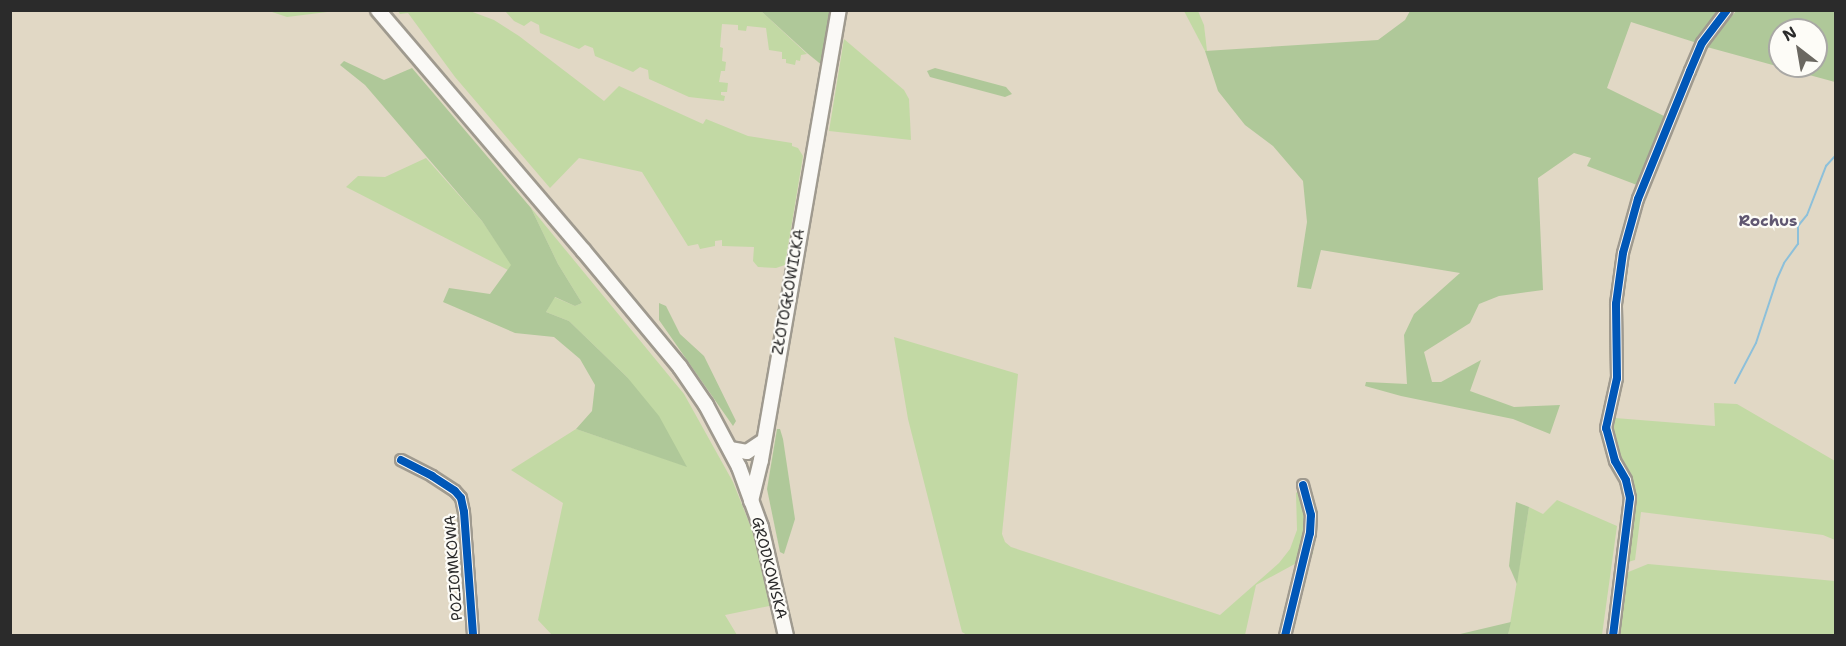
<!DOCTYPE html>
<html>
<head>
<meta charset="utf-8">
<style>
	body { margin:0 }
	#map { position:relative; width:1846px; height:646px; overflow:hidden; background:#e1d8c5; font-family:"Shantell Sans",sans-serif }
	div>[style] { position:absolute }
	.green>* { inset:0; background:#c2d9a4 }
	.forest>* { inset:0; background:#afc899 }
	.stream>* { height:2px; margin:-1px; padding:0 1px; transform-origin:1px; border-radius:1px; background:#8dc0da }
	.roads { filter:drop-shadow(2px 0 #9f9a8f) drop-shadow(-2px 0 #9f9a8f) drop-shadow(0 2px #9f9a8f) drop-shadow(0 -2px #9f9a8f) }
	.minor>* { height:10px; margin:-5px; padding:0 5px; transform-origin:5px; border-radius:5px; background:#faf9f6 }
	.major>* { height:14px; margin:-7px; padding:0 7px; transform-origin:7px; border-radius:7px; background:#faf9f6 }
	.cycleway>* { height:8px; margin:-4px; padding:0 4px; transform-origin:4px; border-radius:4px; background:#0057b8 }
	span { translate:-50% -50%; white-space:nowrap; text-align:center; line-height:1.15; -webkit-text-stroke:4.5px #fdfcf7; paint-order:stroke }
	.street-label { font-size:15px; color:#2b2b2b }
	.neighbourhood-label { font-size:16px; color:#605771; font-weight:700 }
	.frame { position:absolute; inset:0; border:12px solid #2b2b2b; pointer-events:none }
	.north { position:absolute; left:1768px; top:18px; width:60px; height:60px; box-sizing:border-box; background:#fdfcf7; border:2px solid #a9a8a5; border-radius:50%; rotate:329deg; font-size:16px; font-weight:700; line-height:24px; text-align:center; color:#2b2b2b }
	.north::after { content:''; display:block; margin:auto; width:21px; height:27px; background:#6b6861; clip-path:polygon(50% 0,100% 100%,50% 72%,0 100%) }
</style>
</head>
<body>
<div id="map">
	<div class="green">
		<div style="clip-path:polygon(269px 11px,269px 10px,335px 11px,287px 17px)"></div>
		<div style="clip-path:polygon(398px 11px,470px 11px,494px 20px,519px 36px,604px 101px,619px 86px,703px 124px,706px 119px,748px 136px,792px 143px,792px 146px,798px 148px,803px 156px,785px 265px,776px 268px,758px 267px,753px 261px,754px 247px,722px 246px,722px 240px,715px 241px,715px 246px,700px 249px,698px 244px,688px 246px,642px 172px,579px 158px,550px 188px,455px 77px,408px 13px,400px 14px)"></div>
		<div style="clip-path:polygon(505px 11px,761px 11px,807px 54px,801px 55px,800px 61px,796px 60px,795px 65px,786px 63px,786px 59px,782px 59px,782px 52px,769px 50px,766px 28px,747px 26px,746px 31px,738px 30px,738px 25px,722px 24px,720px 47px,723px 48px,722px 61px,726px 62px,725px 71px,721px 71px,719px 82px,728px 83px,727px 92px,721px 92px,721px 95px,725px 96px,724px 101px,689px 97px,649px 79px,648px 70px,640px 67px,633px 72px,595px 56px,593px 48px,585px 45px,579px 49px,540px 33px,539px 25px,531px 21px,524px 26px,514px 21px)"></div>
		<div style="clip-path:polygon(1184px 11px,1198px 11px,1204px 25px,1207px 51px,1205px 51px)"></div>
		<div style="clip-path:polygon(844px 39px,904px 90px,909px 99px,911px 140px,829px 131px)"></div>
		<div style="clip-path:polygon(426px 158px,482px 221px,512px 265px,508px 270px,346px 187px,358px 176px,385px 177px)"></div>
		<div style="clip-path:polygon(531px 208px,684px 394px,733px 482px,756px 540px,774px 605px,725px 615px,737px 635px,552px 635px,538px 620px,563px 503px,511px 470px,576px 429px,686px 466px,627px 377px,569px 321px,546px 312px,554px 297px,575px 306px,582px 303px,558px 264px)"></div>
		<div style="clip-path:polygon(894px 337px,1018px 374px,1002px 534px,1005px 542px,1011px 547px,1220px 615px,1279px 563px,1290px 549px,1297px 530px,1296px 493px,1301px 488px,1314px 532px,1313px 554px,1256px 585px,1245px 635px,967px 635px,962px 632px,908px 419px)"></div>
		<div style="clip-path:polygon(1714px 403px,1737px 404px,1835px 461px,1835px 540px,1823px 535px,1641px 512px,1635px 560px,1628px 562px,1636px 498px,1633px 481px,1617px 448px,1613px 433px,1615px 418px,1715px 426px)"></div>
		<div style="clip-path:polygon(1557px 500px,1617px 526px,1602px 635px,1508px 636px,1529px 507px,1543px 514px)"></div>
		<div style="clip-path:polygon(1648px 564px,1835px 581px,1835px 635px,1619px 635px,1626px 573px)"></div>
	</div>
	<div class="forest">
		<div style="clip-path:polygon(761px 11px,833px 11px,823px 66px,807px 53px)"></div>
		<div style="clip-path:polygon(1410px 11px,1723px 11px,1697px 43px,1631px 22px,1607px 88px,1664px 116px,1637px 185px,1587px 166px,1591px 158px,1574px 153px,1538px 178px,1543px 290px,1499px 296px,1479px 304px,1470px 323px,1424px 352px,1432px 382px,1441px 382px,1481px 360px,1470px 391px,1514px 407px,1560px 405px,1550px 434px,1513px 419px,1401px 396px,1365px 386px,1366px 382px,1407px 384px,1404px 335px,1414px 314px,1460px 273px,1321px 250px,1311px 289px,1297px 287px,1307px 222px,1303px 181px,1273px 146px,1245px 125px,1218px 91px,1205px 51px,1378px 40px,1405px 20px)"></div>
		<div style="clip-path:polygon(evenodd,1736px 11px,1835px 11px,1835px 82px,1707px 47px,1736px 11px,1780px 30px,1816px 30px,1816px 66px,1780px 66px,1780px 30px)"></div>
		<div style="clip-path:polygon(344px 61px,384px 80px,412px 68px,531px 208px,558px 264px,582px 303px,575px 306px,555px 297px,546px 312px,569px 321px,627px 377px,659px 416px,687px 467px,576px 429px,592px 411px,595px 385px,580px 359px,554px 337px,515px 333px,443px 302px,449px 288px,490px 294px,511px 265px,482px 221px,365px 85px,340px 65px)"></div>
		<div style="clip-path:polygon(935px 68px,1006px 87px,1012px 94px,1005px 97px,930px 77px,927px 71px)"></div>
		<div style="clip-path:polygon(659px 303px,666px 306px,680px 334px,704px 356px,736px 421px,733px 426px,659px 320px)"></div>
		<div style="clip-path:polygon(777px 429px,780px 429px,783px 439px,795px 519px,784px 554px,780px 552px,767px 489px)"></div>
		<div style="clip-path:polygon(1516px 502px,1529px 507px,1517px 584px,1509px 566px)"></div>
		<div style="clip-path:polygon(1511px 622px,1508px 635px,1456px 635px)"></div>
	</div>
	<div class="stream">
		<div style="left:1735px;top:383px;width:45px;rotate:-62.3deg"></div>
		<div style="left:1756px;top:343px;width:67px;rotate:-71.8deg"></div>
		<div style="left:1777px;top:279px;width:17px;rotate:-66deg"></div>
		<div style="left:1784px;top:263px;width:24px;rotate:-54deg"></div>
		<div style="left:1798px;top:244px;width:18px;rotate:-90deg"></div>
		<div style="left:1798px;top:226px;width:14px;rotate:-51deg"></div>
		<div style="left:1807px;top:215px;width:53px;rotate:-68.8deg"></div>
		<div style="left:1826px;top:166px;width:15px;rotate:-48deg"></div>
	</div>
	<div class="roads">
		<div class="minor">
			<div style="left:401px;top:460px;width:35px;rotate:27deg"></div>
			<div style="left:432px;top:476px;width:27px;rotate:33deg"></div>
			<div style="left:455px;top:491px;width:9px;rotate:49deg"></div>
			<div style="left:461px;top:498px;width:14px;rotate:78deg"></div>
			<div style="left:464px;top:512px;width:124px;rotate:85.8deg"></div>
			<div style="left:1285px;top:636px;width:106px;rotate:-76.4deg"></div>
			<div style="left:1310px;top:533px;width:18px;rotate:-87deg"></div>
			<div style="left:1311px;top:515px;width:31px;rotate:-105deg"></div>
			<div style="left:1613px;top:636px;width:139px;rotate:-83deg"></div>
			<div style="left:1630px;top:498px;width:18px;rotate:-103deg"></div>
			<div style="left:1626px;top:480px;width:22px;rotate:-120deg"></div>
			<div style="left:1615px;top:461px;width:34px;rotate:-105deg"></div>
			<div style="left:1606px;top:428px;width:51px;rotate:-77.6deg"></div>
			<div style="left:1617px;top:378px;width:74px;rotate:-90.8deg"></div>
			<div style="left:1616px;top:304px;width:51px;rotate:-82.2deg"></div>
			<div style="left:1623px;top:253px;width:56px;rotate:-74.5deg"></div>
			<div style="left:1638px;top:199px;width:138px;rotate:-67.9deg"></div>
			<div style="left:1690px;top:71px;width:30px;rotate:-67deg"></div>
			<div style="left:1702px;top:43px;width:41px;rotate:-52.9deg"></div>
		</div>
		<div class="major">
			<div style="left:378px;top:10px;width:316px;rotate:49.5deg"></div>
			<div style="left:583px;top:250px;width:152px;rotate:50.3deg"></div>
			<div style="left:680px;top:367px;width:46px;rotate:55.6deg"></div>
			<div style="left:706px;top:405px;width:70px;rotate:62deg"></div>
			<div style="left:739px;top:467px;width:64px;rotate:69.9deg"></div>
			<div style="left:761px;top:527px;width:112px;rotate:77.1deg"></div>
			<div style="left:730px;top:449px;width:17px;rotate:10deg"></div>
			<div style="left:747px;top:452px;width:18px;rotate:-34deg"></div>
			<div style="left:751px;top:501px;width:42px;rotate:-76.3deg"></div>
			<div style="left:761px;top:460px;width:457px;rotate:-80.2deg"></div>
		</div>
	</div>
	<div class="cycleway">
		<div style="left:401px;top:460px;width:35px;rotate:27deg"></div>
		<div style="left:432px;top:476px;width:27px;rotate:33deg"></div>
		<div style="left:455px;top:491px;width:9px;rotate:49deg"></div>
		<div style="left:461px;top:498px;width:14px;rotate:78deg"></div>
		<div style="left:464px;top:512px;width:124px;rotate:85.8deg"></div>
		<div style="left:1285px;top:636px;width:106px;rotate:-76.4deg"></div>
		<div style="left:1310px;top:533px;width:18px;rotate:-87deg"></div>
		<div style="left:1311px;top:515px;width:31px;rotate:-105deg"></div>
		<div style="left:1613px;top:636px;width:139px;rotate:-83deg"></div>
		<div style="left:1630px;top:498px;width:18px;rotate:-103deg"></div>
		<div style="left:1626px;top:480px;width:22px;rotate:-120deg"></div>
		<div style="left:1615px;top:461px;width:34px;rotate:-105deg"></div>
		<div style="left:1606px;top:428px;width:51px;rotate:-77.6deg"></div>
		<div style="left:1617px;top:378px;width:74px;rotate:-90.8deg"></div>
		<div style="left:1616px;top:304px;width:51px;rotate:-82.2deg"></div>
		<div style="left:1623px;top:253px;width:56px;rotate:-74.5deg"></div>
		<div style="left:1638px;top:199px;width:138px;rotate:-67.9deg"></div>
		<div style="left:1690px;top:71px;width:30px;rotate:-67deg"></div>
		<div style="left:1702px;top:43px;width:41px;rotate:-52.9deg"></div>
	</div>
	<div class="street-label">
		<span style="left:789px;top:292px;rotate:-80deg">ZŁOTOGŁOWICKA</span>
		<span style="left:454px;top:568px;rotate:-94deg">POZIOMKOWA</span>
		<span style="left:769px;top:568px;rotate:76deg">GRODKOWSKA</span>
	</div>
	<div class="neighbourhood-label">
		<span style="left:1768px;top:221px">Rochus</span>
	</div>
	<div class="frame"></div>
	<div class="north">N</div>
</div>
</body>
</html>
